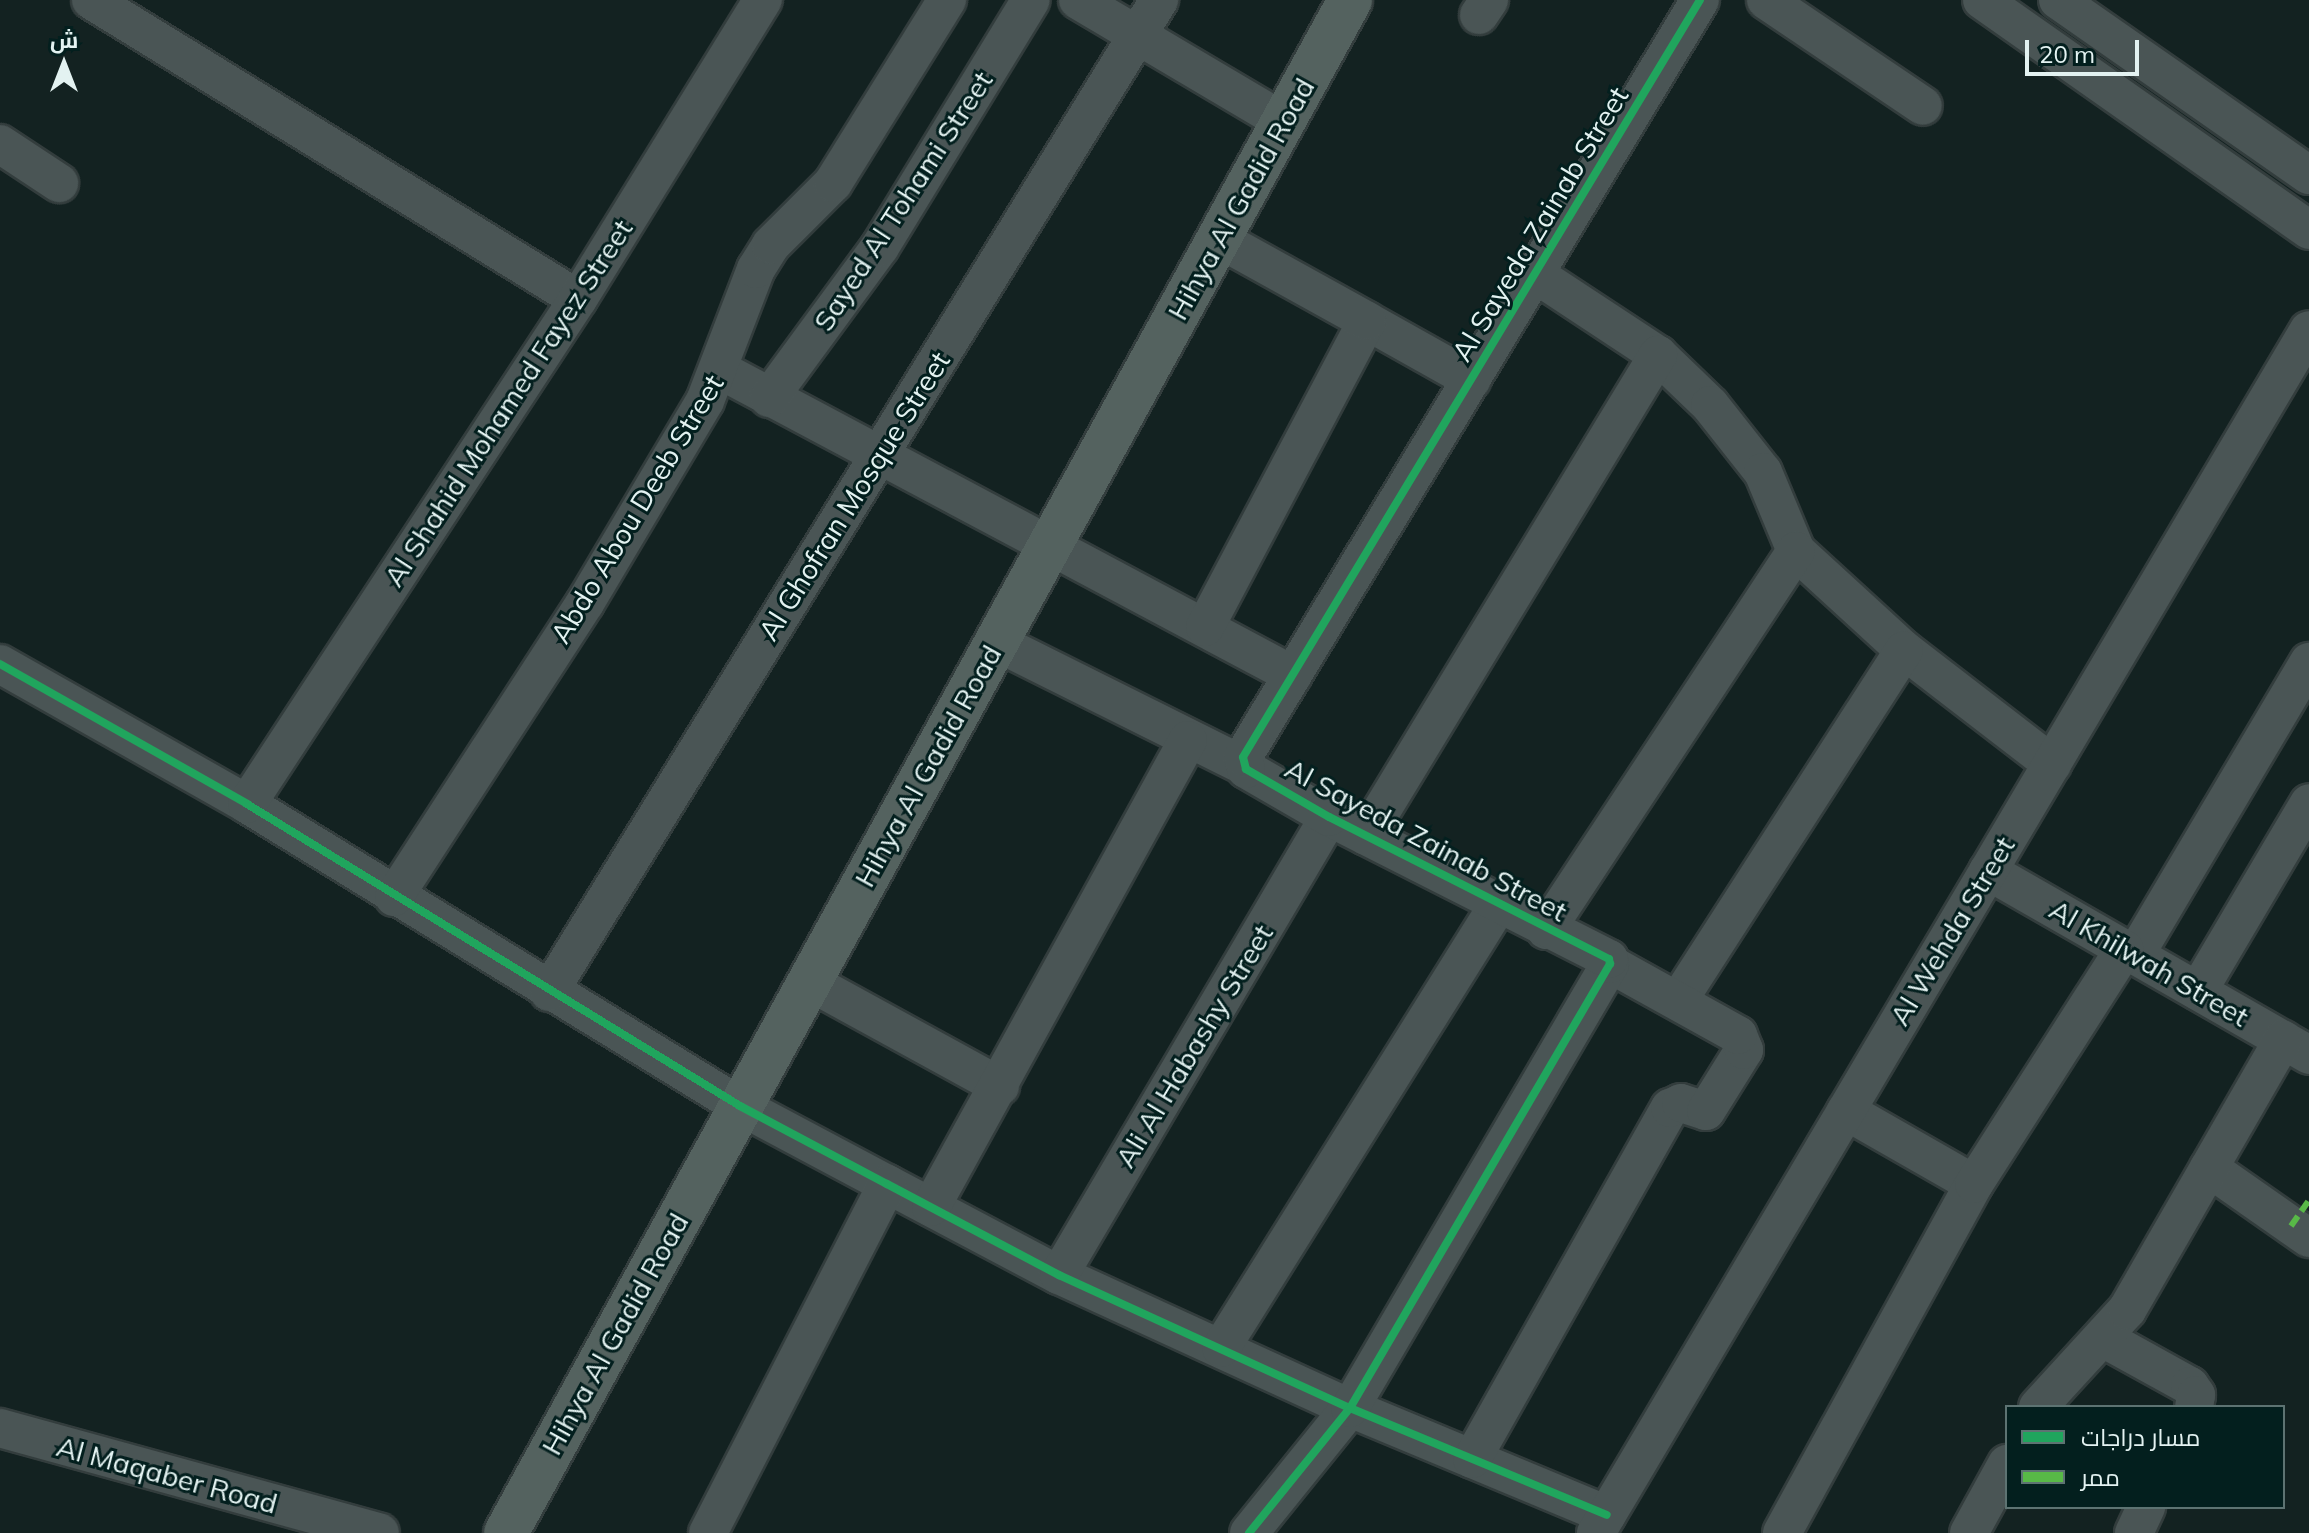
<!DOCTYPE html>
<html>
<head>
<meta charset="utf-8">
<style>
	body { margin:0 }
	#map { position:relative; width:2309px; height:1533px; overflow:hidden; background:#132221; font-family:Mulish,Cairo,sans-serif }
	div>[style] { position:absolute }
	.roads { filter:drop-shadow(2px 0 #333d3d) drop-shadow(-2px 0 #333d3d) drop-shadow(0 2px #333d3d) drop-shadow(0 -2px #333d3d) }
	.street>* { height:38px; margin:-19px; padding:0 19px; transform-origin:19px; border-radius:19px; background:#4a5555 }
	.primary>* { height:44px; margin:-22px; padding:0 22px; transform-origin:22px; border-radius:22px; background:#54625f }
	.quiet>* { height:6px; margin-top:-3px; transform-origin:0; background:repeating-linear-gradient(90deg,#58b947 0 12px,transparent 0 18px) }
	.cycleway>* { height:8px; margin:-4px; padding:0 4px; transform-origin:4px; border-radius:4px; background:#20a55d }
	span { translate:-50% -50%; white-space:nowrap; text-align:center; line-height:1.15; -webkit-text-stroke:6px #031f1e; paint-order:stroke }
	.street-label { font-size:28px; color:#e3f2f1 }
	.legend { position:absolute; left:2005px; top:1405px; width:280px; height:104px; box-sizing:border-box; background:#031f1e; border:2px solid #5d7372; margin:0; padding:10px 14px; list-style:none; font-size:24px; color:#e3f2f1 }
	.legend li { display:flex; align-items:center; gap:16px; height:40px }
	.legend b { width:40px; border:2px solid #5d7372 }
	.north { position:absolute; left:24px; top:24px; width:80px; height:80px; -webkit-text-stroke:6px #031f1e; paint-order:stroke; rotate:0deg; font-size:22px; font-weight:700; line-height:32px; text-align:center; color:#e3f2f1 }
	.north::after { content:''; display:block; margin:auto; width:28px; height:36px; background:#e3f2f1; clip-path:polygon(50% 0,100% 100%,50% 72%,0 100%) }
	.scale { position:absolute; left:2025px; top:40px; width:114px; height:36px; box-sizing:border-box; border:4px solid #e3f2f1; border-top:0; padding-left:10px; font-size:24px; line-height:28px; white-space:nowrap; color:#e3f2f1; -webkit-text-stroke:6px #031f1e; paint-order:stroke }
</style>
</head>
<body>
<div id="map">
	<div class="roads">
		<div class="street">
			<div style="left:91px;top:0;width:571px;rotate:31.55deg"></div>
			<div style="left:1078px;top:0;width:239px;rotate:30.6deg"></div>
			<div style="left:1766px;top:0;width:189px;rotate:34deg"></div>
			<div style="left:1982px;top:0;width:400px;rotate:35.1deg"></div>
			<div style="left:2058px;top:0;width:306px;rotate:34.9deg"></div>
			<div style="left:1479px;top:15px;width:18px;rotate:-56deg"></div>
			<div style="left:0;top:144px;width:71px;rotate:33.5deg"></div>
			<div style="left:1535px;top:274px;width:147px;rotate:33.4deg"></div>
			<div style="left:1658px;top:355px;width:72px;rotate:43.9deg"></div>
			<div style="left:1710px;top:405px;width:85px;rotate:51.7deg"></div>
			<div style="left:1763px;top:472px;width:86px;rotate:67.3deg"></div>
			<div style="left:1796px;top:551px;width:147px;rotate:42.5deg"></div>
			<div style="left:1904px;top:650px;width:187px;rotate:37.6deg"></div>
			<div style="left:1367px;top:321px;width:120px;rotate:29.3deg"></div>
			<div style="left:720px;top:370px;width:649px;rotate:28.03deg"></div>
			<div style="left:769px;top:398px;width:187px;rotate:-53.7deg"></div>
			<div style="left:880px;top:247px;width:289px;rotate:-58.6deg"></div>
			<div style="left:1205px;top:627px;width:346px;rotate:-62.1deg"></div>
			<div style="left:1367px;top:321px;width:169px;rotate:-151deg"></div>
			<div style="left:996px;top:642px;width:274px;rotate:26.5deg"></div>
			<div style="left:0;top:664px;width:284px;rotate:29.5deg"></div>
			<div style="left:247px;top:804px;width:578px;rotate:31.49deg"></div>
			<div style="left:740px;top:1106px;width:166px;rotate:28deg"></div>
			<div style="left:887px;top:1184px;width:195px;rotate:27.9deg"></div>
			<div style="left:1059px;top:1275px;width:320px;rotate:24.6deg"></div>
			<div style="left:1350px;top:1408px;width:278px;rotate:22.6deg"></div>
			<div style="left:247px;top:804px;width:604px;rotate:-56.76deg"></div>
			<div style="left:578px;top:299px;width:352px;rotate:-58.3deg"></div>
			<div style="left:1366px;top:836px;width:563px;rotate:-58.74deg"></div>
			<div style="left:1988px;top:871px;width:370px;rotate:29.8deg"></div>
			<div style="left:394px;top:897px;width:351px;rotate:-57deg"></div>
			<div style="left:585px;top:603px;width:235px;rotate:-59.3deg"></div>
			<div style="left:705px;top:401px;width:142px;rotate:-68.9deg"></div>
			<div style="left:756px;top:269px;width:28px;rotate:-58deg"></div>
			<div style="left:771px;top:245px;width:88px;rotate:-45deg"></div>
			<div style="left:833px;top:183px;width:216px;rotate:-58.1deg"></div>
			<div style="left:1546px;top:930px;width:454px;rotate:-56.6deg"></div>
			<div style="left:2135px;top:955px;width:341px;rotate:-59.3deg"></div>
			<div style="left:808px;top:981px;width:219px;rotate:28.7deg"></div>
			<div style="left:2198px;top:991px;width:218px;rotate:-59.4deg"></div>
			<div style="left:549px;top:992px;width:1165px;rotate:-58.41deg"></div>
			<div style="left:1678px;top:1001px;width:417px;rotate:-57.2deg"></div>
			<div style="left:1846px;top:1111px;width:147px;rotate:29.7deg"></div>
			<div style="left:2209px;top:1168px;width:122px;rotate:35deg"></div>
			<div style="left:931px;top:1207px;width:533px;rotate:-61.18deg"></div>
			<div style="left:1059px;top:1275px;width:532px;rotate:-59.48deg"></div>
			<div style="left:2103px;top:1338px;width:99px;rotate:28.9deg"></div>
			<div style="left:2190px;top:1386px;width:11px;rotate:56deg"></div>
			<div style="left:2196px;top:1395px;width:12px;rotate:99deg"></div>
			<div style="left:1221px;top:1348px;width:522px;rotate:-57.98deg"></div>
			<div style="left:2038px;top:1407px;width:132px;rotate:-47.5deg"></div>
			<div style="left:2127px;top:1310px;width:312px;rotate:-60deg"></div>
			<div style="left:0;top:1428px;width:394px;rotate:15.4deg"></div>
			<div style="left:1472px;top:1459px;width:403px;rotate:-60.6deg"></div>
			<div style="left:1670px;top:1108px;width:12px;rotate:-24deg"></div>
			<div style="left:1681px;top:1103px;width:26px;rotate:18deg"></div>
			<div style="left:1706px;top:1111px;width:72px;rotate:-58.1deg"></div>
			<div style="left:1744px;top:1050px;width:16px;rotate:-112deg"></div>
			<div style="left:1738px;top:1035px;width:146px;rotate:-151deg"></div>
			<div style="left:708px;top:1533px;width:392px;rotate:-62.8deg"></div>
			<div style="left:1249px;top:1533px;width:161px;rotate:-51.1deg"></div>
			<div style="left:1350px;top:1408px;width:515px;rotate:-59.65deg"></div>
			<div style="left:1610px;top:964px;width:5px;rotate:-101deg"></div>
			<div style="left:1609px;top:959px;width:314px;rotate:-153.1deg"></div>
			<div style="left:1329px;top:817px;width:96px;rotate:-150deg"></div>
			<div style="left:1246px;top:769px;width:12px;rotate:-104deg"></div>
			<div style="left:1243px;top:757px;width:884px;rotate:-58.88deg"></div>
			<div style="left:1596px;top:1533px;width:1398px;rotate:-59.35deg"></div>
			<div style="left:1782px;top:1533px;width:398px;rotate:-61.2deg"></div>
			<div style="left:1974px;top:1184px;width:279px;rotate:-57.4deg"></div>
			<div style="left:1969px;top:1533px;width:79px;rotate:-61.2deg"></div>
			<div style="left:2134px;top:1533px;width:29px;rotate:-65deg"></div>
		</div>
		<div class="primary">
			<div style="left:506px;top:1533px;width:1750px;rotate:-61.16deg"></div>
		</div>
	</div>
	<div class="quiet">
		<div style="left:2291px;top:1226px;width:32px;rotate:-55deg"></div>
	</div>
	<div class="cycleway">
		<div style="left:0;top:664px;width:284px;rotate:29.5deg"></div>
		<div style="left:247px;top:804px;width:578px;rotate:31.49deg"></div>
		<div style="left:740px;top:1106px;width:166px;rotate:28deg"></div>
		<div style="left:887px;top:1184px;width:195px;rotate:27.9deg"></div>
		<div style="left:1059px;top:1275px;width:320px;rotate:24.6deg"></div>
		<div style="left:1350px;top:1408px;width:278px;rotate:22.6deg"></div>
		<div style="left:1249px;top:1533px;width:161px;rotate:-51.1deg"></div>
		<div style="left:1350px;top:1408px;width:515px;rotate:-59.65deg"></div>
		<div style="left:1610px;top:964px;width:5px;rotate:-101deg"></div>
		<div style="left:1609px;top:959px;width:314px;rotate:-153.1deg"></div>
		<div style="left:1329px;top:817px;width:96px;rotate:-150deg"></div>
		<div style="left:1246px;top:769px;width:12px;rotate:-104deg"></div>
		<div style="left:1243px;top:757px;width:884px;rotate:-58.88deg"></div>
	</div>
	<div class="street-label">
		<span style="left:1241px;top:199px;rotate:-61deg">Hihya Al Gadid Road</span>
		<span style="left:903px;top:201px;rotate:-57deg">Sayed Al Tohami Street</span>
		<span style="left:1540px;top:224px;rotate:-59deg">Al Sayeda Zainab Street</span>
		<span style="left:508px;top:403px;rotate:-57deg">Al Shahid Mohamed Fayez Street</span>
		<span style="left:854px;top:496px;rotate:-58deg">Al Ghofran Mosque Street</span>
		<span style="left:637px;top:509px;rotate:-59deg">Abdo Abou Deeb Street</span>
		<span style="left:928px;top:766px;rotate:-61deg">Hihya Al Gadid Road</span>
		<span style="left:1426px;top:840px;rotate:28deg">Al Sayeda Zainab Street</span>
		<span style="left:1952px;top:931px;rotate:-59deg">Al Wehda Street</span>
		<span style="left:2149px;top:963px;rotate:30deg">Al Khilwah Street</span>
		<span style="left:1194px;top:1046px;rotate:-59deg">Ali Al Habashy Street</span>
		<span style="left:615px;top:1334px;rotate:-61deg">Hihya Al Gadid Road</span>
		<span style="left:167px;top:1475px;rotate:15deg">Al Maqaber Road</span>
	</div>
	<ul class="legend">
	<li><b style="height:10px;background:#20a55d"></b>مسار دراجات</li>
	<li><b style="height:10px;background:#58b947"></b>ممر</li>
	</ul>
	<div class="north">ش</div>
	<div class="scale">20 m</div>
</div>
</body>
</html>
